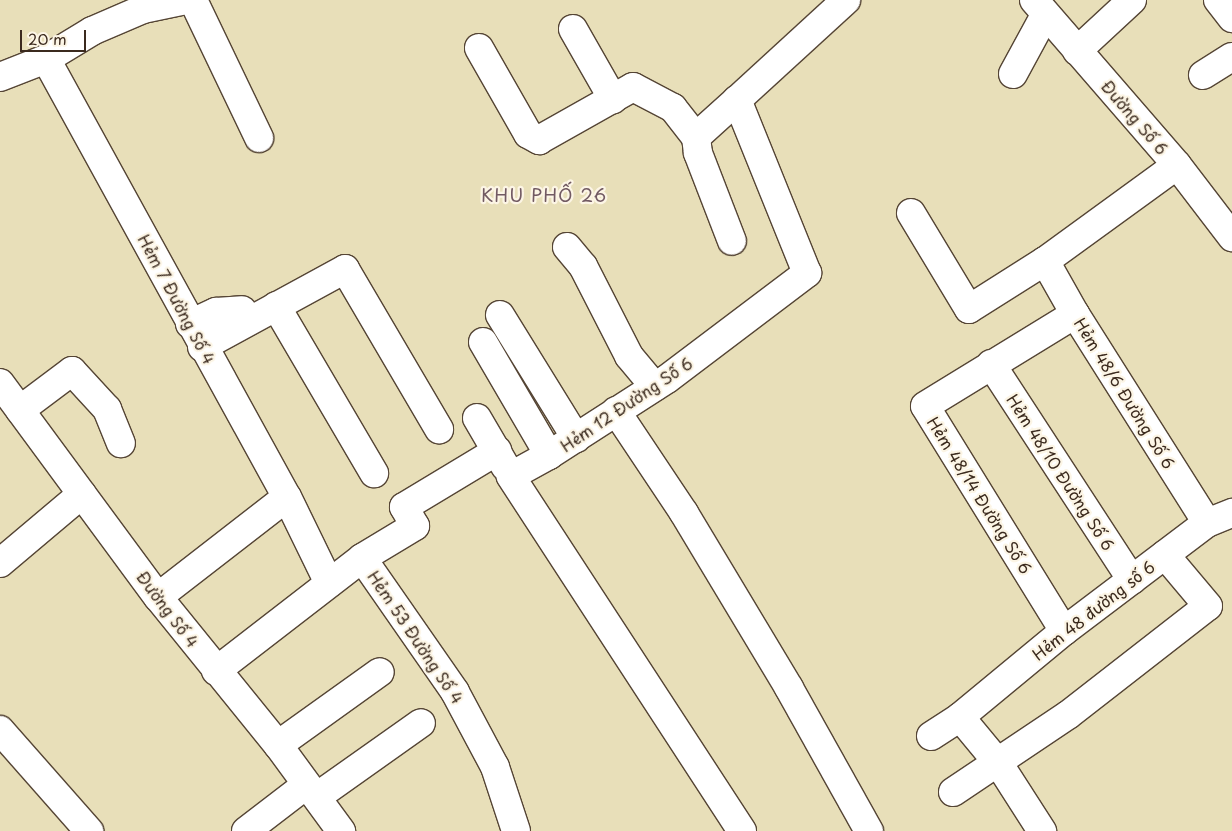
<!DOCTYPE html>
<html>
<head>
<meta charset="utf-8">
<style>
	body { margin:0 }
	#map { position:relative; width:1232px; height:831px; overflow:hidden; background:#e8dfb9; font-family:"Playpen Sans",sans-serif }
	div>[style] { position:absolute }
	.roads { filter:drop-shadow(1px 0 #554535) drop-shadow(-1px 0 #554535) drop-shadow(0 1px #554535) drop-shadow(0 -1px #554535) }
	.minor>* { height:28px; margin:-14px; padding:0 14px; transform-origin:14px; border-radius:14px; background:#fff }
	span { translate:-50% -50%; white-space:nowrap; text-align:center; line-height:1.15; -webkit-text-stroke:4.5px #fcf5e5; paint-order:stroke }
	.street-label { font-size:16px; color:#3b2a1e }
	.neighbourhood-label { font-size:18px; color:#725a63; letter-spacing:1px }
	.scale { position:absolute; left:20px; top:30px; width:66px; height:22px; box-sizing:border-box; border:2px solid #3b2a1e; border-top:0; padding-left:6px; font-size:15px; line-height:18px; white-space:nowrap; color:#3b2a1e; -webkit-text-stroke:4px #fcf5e5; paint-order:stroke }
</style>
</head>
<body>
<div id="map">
	<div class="roads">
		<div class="minor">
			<div style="left:193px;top:0;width:153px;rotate:64.4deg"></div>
			<div style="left:1034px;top:0;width:218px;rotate:49.1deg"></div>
			<div style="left:1177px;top:165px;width:91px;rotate:52.6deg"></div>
			<div style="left:1218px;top:0;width:23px;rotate:52deg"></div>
			<div style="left:573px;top:29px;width:81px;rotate:60.3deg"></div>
			<div style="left:479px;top:48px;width:99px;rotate:60.3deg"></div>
			<div style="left:528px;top:134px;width:13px;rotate:29deg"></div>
			<div style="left:539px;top:140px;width:108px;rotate:-29.4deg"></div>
			<div style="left:633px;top:87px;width:45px;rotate:27.7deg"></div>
			<div style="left:673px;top:108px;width:37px;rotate:52deg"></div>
			<div style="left:696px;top:137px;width:55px;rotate:-42.1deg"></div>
			<div style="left:1077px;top:51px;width:75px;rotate:-42.8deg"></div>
			<div style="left:46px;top:59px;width:54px;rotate:-31.3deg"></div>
			<div style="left:92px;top:31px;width:56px;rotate:-23.3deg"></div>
			<div style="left:143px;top:9px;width:44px;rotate:-11.8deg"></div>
			<div style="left:1013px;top:74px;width:67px;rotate:-61.5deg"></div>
			<div style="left:1203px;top:75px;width:34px;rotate:-32deg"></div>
			<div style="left:0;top:77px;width:49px;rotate:-21.4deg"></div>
			<div style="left:46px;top:59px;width:500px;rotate:61.2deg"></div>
			<div style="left:287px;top:497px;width:96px;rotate:64deg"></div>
			<div style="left:696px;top:137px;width:16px;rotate:83deg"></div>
			<div style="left:698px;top:153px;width:94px;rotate:68.9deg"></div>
			<div style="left:911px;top:213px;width:112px;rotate:58.9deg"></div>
			<div style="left:969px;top:309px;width:90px;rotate:-32.3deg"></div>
			<div style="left:1045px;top:261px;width:163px;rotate:-36deg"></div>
			<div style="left:567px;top:247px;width:25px;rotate:50deg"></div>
			<div style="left:583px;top:266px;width:101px;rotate:62.9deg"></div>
			<div style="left:629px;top:356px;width:40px;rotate:50deg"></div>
			<div style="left:1045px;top:261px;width:61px;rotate:60.5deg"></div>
			<div style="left:1075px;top:314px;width:247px;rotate:57.7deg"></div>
			<div style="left:276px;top:306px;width:194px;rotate:59.6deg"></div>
			<div style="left:500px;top:315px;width:145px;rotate:58.3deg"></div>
			<div style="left:190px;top:324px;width:29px;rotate:-25deg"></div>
			<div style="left:216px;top:312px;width:26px;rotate:-4deg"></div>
			<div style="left:483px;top:342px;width:131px;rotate:59.7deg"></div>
			<div style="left:202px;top:347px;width:163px;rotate:-28.6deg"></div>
			<div style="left:345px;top:269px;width:186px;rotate:59.6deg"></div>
			<div style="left:991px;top:364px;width:258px;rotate:56.9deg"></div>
			<div style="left:0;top:383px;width:266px;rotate:53.6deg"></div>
			<div style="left:158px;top:597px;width:191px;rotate:51deg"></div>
			<div style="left:278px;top:745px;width:107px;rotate:53.8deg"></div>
			<div style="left:20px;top:410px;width:65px;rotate:-36.9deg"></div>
			<div style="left:72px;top:371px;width:52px;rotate:47.4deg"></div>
			<div style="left:107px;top:409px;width:37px;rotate:68deg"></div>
			<div style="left:616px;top:411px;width:123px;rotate:56.3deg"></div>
			<div style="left:684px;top:513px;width:204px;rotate:59deg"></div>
			<div style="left:789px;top:688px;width:164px;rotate:60.8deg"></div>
			<div style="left:477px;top:418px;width:56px;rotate:59.7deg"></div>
			<div style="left:362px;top:558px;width:62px;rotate:-31.1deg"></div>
			<div style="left:415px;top:526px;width:22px;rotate:-120deg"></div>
			<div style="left:404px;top:507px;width:109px;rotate:-31.1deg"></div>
			<div style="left:0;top:563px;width:107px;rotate:-40.1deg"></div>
			<div style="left:158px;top:597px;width:163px;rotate:-37.8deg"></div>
			<div style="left:1064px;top:631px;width:264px;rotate:-121.7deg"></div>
			<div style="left:925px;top:406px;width:176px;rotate:-31.5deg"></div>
			<div style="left:216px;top:671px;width:185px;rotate:-37.7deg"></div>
			<div style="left:362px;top:558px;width:163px;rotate:55.2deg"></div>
			<div style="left:455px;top:692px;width:85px;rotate:61.9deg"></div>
			<div style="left:495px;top:767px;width:67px;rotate:71.8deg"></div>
			<div style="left:960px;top:717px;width:61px;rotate:50.3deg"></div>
			<div style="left:999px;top:764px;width:80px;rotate:57.3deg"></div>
			<div style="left:0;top:730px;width:135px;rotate:48.6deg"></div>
			<div style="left:931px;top:736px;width:35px;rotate:-33deg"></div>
			<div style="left:960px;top:717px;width:135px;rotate:-39.6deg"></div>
			<div style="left:1064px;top:631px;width:179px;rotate:-37.1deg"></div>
			<div style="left:1207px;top:523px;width:27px;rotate:-22deg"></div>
			<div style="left:278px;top:745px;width:125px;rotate:-35.6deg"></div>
			<div style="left:953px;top:792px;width:138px;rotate:-33.8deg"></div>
			<div style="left:1068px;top:715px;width:177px;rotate:-37.9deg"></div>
			<div style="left:1208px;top:606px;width:67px;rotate:-130.1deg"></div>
			<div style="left:318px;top:796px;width:126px;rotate:-35.3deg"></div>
			<div style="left:246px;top:831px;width:76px;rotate:-37.5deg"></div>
			<div style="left:742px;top:831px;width:424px;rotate:-123.1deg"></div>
			<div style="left:511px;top:476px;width:43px;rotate:-28.9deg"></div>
			<div style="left:549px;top:455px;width:140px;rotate:-32.8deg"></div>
			<div style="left:667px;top:379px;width:176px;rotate:-37.1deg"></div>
			<div style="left:807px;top:273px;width:187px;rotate:-112deg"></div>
			<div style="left:737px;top:100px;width:148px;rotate:-42.5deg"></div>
		</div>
	</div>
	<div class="street-label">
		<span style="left:1135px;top:117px;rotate:49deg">Đường Số 6</span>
		<span style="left:177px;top:299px;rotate:62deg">Hẻm 7 Đường Số 4</span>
		<span style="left:1125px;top:393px;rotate:58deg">Hẻm 48/6 Đường Số 6</span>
		<span style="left:626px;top:404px;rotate:-34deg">Hẻm 12 Đường Số 6</span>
		<span style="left:1061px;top:472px;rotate:57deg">Hẻm 48/10 Đường Số 6</span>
		<span style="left:980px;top:495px;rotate:58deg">Hẻm 48/14 Đường Số 6</span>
		<span style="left:168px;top:609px;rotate:53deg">Đường Số 4</span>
		<span style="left:1093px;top:610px;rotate:-38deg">Hẻm 48 đường số 6</span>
		<span style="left:416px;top:637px;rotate:56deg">Hẻm 53 Đường Số 4</span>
	</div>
	<div class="neighbourhood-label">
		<span style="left:544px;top:195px">KHU PHỐ 26</span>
	</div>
	<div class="scale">20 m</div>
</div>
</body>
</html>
